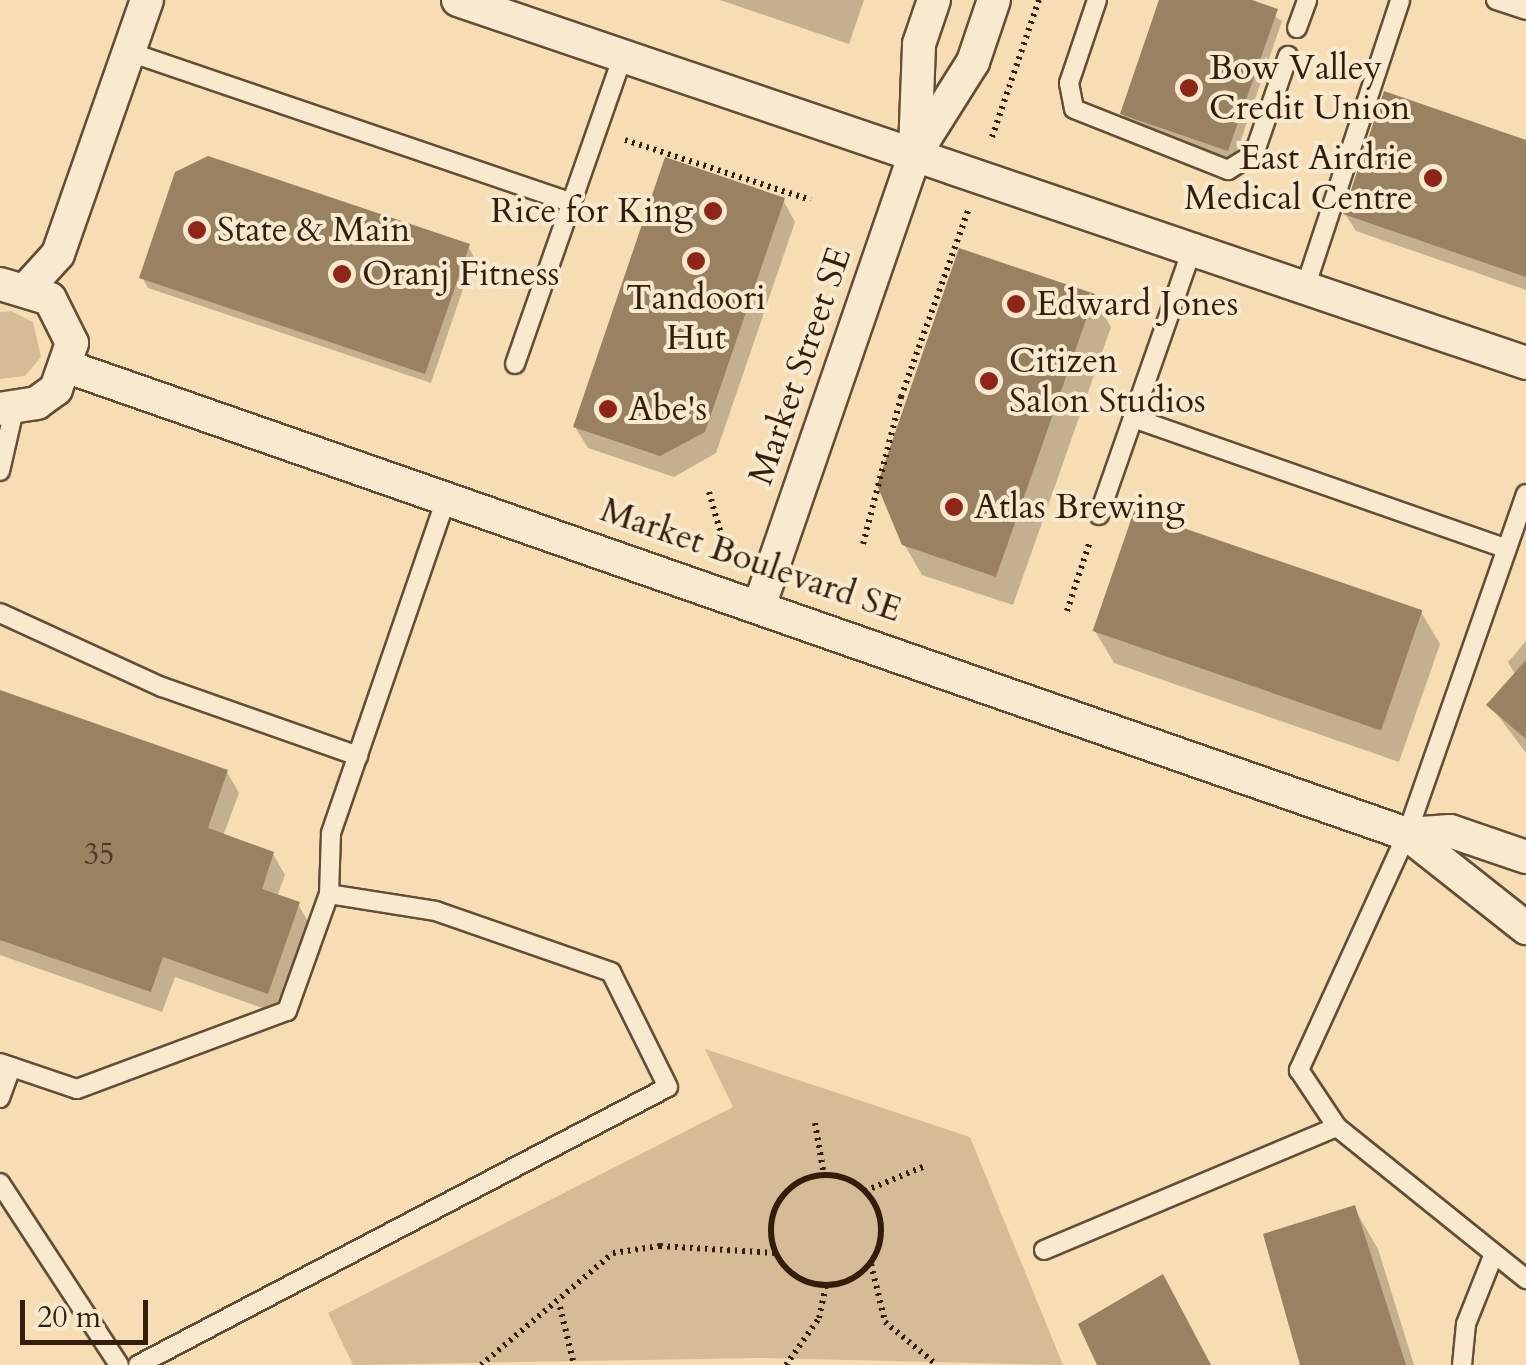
<!DOCTYPE html>
<html>
<head>
<meta charset="utf-8">
<style>
	body { margin:0 }
	#map { position:relative; width:1526px; height:1365px; overflow:hidden; background:#f6ddb3; font-family:Cardo,serif }
	div>[style] { position:absolute }
	.green>* { inset:0; background:#d5bc96 }
	.shadow>* { inset:0; background:#0003 }
	.building>* { inset:0; background:#998162; transform-origin:0 0 }
	.path>* { height:6px; margin-top:-3px; transform-origin:0; background:repeating-linear-gradient(90deg,#341d0b 0 2.5px,transparent 0 7.5px) }
	.path>.ring { margin:-3px; padding:0; box-sizing:content-box; background:none; border:6px solid #341d0b; border-radius:50% }
	.roads { filter:drop-shadow(2px 0 #644d35) drop-shadow(-2px 0 #644d35) drop-shadow(0 2px #644d35) drop-shadow(0 -2px #644d35) }
	.service>* { height:18px; margin:-9px; padding:0 9px; transform-origin:9px; border-radius:9px; background:#f9e9ce }
	.minor>* { height:32px; margin:-16px; padding:0 16px; transform-origin:16px; border-radius:16px; background:#f9e9ce }
	.dots>* { width:28px; height:28px; translate:-50% -50%; box-sizing:border-box; border:5px solid #f9e9ce; border-radius:50% }
	span { translate:-50% -50%; white-space:nowrap; text-align:center; line-height:1.15; -webkit-text-stroke:8px #f9e9ce; paint-order:stroke }
	.number-label { font-size:30px; color:#4d3621 }
	.number-label span { -webkit-text-stroke-width:0 }
	.poi-label { font-size:35px; color:#341d0b }
	.left { translate:0 -50%; text-align:left }
	.right { translate:-100% -50%; text-align:right }
	.street-label { font-size:35px; color:#341d0b }
	.scale { position:absolute; left:20px; top:1300px; width:128px; height:45px; box-sizing:border-box; border:5px solid #341d0b; border-top:0; padding-left:12px; font-size:30px; line-height:35px; white-space:nowrap; color:#341d0b; -webkit-text-stroke:8px #f9e9ce; paint-order:stroke }
</style>
</head>
<body>
<div id="map">
	<div class="green">
		<div style="clip-path:polygon(11px 311px,33px 322px,41px 357px,25px 376px,0 379px,0 312px)"></div>
		<div style="clip-path:polygon(705px 1049px,970px 1137px,1063px 1365px,760px 1358px,353px 1365px,328px 1313px,733px 1107px)"></div>
	</div>
	<div class="shadow">
		<div style="clip-path:polygon(720px 0,864px 0,849px 44px)"></div>
		<div style="clip-path:polygon(1159px 0,1249px 0,1282px 21px,1234px 160px,1128px 123px,1122px 113px)"></div>
		<div style="clip-path:polygon(1526px 149px,1526px 290px,1356px 231px,1345px 214px)"></div>
		<div style="clip-path:polygon(783px 200px,795px 222px,716px 453px,674px 477px,588px 448px,575px 427px)"></div>
		<div style="clip-path:polygon(468px 246px,474px 257px,431px 383px,148px 288px,142px 277px)"></div>
		<div style="clip-path:polygon(1093px 297px,1111px 327px,1013px 605px,922px 575px,904px 544px)"></div>
		<div style="clip-path:polygon(1421px 612px,1440px 644px,1399px 762px,1114px 663px,1095px 631px)"></div>
		<div style="clip-path:polygon(1526px 641px,1526px 753px,1490px 705px,1516px 676px,1508px 662px)"></div>
		<div style="clip-path:polygon(0 693px,227px 772px,239px 793px,223px 836px,273px 854px,285px 875px,277px 897px,298px 904px,310px 925px,279px 1014px,175px 977px,162px 1012px,0 955px)"></div>
		<div style="clip-path:polygon(1354px 1208px,1378px 1249px,1414px 1365px,1303px 1365px)"></div>
	</div>
	<div class="building">
		<div style="clip-path:polygon(1159px 0,1252px 0,1278px 9px,1228px 151px,1120px 114px)"></div>
		<div style="clip-path:polygon(1384px 91px,1526px 140px,1526px 277px,1343px 214px)"></div>
		<div style="clip-path:polygon(208px 156px,470px 244px,425px 374px,139px 278px,175px 172px)"></div>
		<div style="clip-path:polygon(665px 157px,785px 198px,705px 432px,660px 456px,573px 427px)"></div>
		<div style="clip-path:polygon(959px 248px,1095px 294px,996px 577px,902px 545px,877px 485px)"></div>
		<div style="left:1134px;top:511px;width:305px;height:127px;rotate:19deg"></div>
		<div style="clip-path:polygon(1526px 660px,1526px 739px,1486px 705px)"></div>
		<div style="clip-path:polygon(0 690px,228px 770px,208px 828px,274px 852px,262px 889px,300px 902px,268px 994px,163px 957px,151px 992px,0 940px)"></div>
		<div style="clip-path:polygon(1355px 1205px,1406px 1365px,1300px 1365px,1263px 1234px)"></div>
		<div style="clip-path:polygon(1163px 1274px,1211px 1365px,1097px 1365px,1078px 1324px)"></div>
	</div>
	<div class="path">
		<div style="left:992px;top:137px;width:145px;rotate:-71.1deg"></div>
		<div style="left:625px;top:140px;width:195px;rotate:17.9deg"></div>
		<div style="left:709px;top:492px;width:44px;rotate:74.1deg"></div>
		<div style="left:863px;top:544px;width:152px;rotate:-75.5deg"></div>
		<div style="left:901px;top:397px;width:198px;rotate:-70.2deg"></div>
		<div style="left:1067px;top:611px;width:74px;rotate:-71.8deg"></div>
		<div style="left:815px;top:1123px;width:53px;rotate:80.2deg"></div>
		<div class="ring" style="left:771px;top:1175px;width:104px;height:104px"></div>
		<div style="left:865px;top:1191px;width:65px;rotate:-22.6deg"></div>
		<div style="left:871px;top:1264px;width:60px;rotate:76.4deg"></div>
		<div style="left:885px;top:1322px;width:67px;rotate:39.6deg"></div>
		<div style="left:560px;top:1307px;width:60px;rotate:76.4deg"></div>
		<div style="left:481px;top:1365px;width:173px;rotate:-40.3deg"></div>
		<div style="left:613px;top:1253px;width:48px;rotate:-8.5deg"></div>
		<div style="left:660px;top:1246px;width:116px;rotate:3.5deg"></div>
		<div style="left:786px;top:1365px;width:57px;rotate:-54.9deg"></div>
		<div style="left:819px;top:1318px;width:34px;rotate:-78deg"></div>
	</div>
	<div class="roads">
		<div class="service">
			<div style="left:1097px;top:0;width:88px;rotate:108.6deg"></div>
			<div style="left:1069px;top:83px;width:26px;rotate:79deg"></div>
			<div style="left:1074px;top:109px;width:166px;rotate:21.6deg"></div>
			<div style="left:1228px;top:170px;width:31px;rotate:-32deg"></div>
			<div style="left:1254px;top:154px;width:104px;rotate:-70.9deg"></div>
			<div style="left:1496px;top:0;width:32px;rotate:18deg"></div>
			<div style="left:1297px;top:28px;width:30px;rotate:-70deg"></div>
			<div style="left:129px;top:52px;width:468px;rotate:18.8deg"></div>
			<div style="left:1305px;top:288px;width:303px;rotate:-71.7deg"></div>
			<div style="left:515px;top:364px;width:327px;rotate:-70.7deg"></div>
			<div style="left:1133px;top:418px;width:396px;rotate:19.3deg"></div>
			<div style="left:0;top:471px;width:63px;rotate:-77.1deg"></div>
			<div style="left:1526px;top:494px;width:360px;rotate:109.3deg"></div>
			<div style="left:1407px;top:834px;width:260px;rotate:114.6deg"></div>
			<div style="left:1299px;top:1070px;width:69px;rotate:56.3deg"></div>
			<div style="left:1337px;top:1127px;width:243px;rotate:38.8deg"></div>
			<div style="left:1099px;top:515px;width:281px;rotate:-70.7deg"></div>
			<div style="left:0;top:613px;width:178px;rotate:24.6deg"></div>
			<div style="left:162px;top:687px;width:208px;rotate:19.4deg"></div>
			<div style="left:0;top:1063px;width:81px;rotate:18.7deg"></div>
			<div style="left:77px;top:1089px;width:224px;rotate:-20.4deg"></div>
			<div style="left:287px;top:1011px;width:124px;rotate:-70.3deg"></div>
			<div style="left:329px;top:894px;width:61px;rotate:-88.1deg"></div>
			<div style="left:331px;top:833px;width:353px;rotate:-71deg"></div>
			<div style="left:0;top:1098px;width:33px;rotate:-70deg"></div>
			<div style="left:0;top:1183px;width:217px;rotate:56.8deg"></div>
			<div style="left:1044px;top:1250px;width:318px;rotate:-22.8deg"></div>
			<div style="left:138px;top:1365px;width:598px;rotate:-27.68deg"></div>
			<div style="left:668px;top:1087px;width:128px;rotate:-116.4deg"></div>
			<div style="left:611px;top:972px;width:185px;rotate:-160.8deg"></div>
			<div style="left:436px;top:911px;width:108px;rotate:-171deg"></div>
			<div style="left:1462px;top:1365px;width:41px;rotate:-84.4deg"></div>
			<div style="left:1466px;top:1324px;width:73px;rotate:-68.3deg"></div>
		</div>
		<div class="minor">
			<div style="left:458px;top:0;width:1128px;rotate:18.77deg"></div>
			<div style="left:915px;top:150px;width:106px;rotate:-87.8deg"></div>
			<div style="left:919px;top:44px;width:46px;rotate:-71.2deg"></div>
			<div style="left:0;top:284px;width:52px;rotate:16.7deg"></div>
			<div style="left:50px;top:299px;width:49px;rotate:63.4deg"></div>
			<div style="left:72px;top:343px;width:49px;rotate:109.2deg"></div>
			<div style="left:56px;top:389px;width:24px;rotate:144deg"></div>
			<div style="left:37px;top:403px;width:37px;rotate:171deg"></div>
			<div style="left:29px;top:286px;width:43px;rotate:-47.8deg"></div>
			<div style="left:58px;top:254px;width:269px;rotate:-70.7deg"></div>
			<div style="left:68px;top:367px;width:1418px;rotate:19.23deg"></div>
			<div style="left:1407px;top:834px;width:43px;rotate:-4deg"></div>
			<div style="left:1450px;top:831px;width:80px;rotate:18.9deg"></div>
			<div style="left:760px;top:604px;width:476px;rotate:-71deg"></div>
			<div style="left:915px;top:154px;width:109px;rotate:-57.8deg"></div>
			<div style="left:973px;top:62px;width:65px;rotate:-71.3deg"></div>
			<div style="left:1407px;top:834px;width:152px;rotate:38.3deg"></div>
		</div>
	</div>
	<div class="dots">
		<div style="left:1189px;top:88px;background:#8f2418"></div>
		<div style="left:1433px;top:178px;background:#8f2418"></div>
		<div style="left:713px;top:211px;background:#8f2418"></div>
		<div style="left:197px;top:230px;background:#8f2418"></div>
		<div style="left:696px;top:261px;background:#8f2418"></div>
		<div style="left:342px;top:274px;background:#8f2418"></div>
		<div style="left:1016px;top:304px;background:#8f2418"></div>
		<div style="left:989px;top:381px;background:#8f2418"></div>
		<div style="left:608px;top:409px;background:#8f2418"></div>
		<div style="left:954px;top:507px;background:#8f2418"></div>
	</div>
	<div class="number-label">
		<span style="left:99px;top:855px">35</span>
	</div>
	<div class="poi-label">
		<span class="left" style="left:1209px;top:88px">Bow Valley<br>Credit Union</span>
		<span class="right" style="left:1413px;top:178px">East Airdrie<br>Medical Centre</span>
		<span class="right" style="left:693px;top:211px">Rice for King</span>
		<span class="left" style="left:217px;top:230px">State &amp; Main</span>
		<span class="left" style="left:362px;top:274px">Oranj Fitness</span>
		<span style="left:696px;top:318px">Tandoori<br>Hut</span>
		<span class="left" style="left:1036px;top:304px">Edward Jones</span>
		<span class="left" style="left:1009px;top:381px">Citizen<br>Salon Studios</span>
		<span class="left" style="left:628px;top:409px">Abe's</span>
		<span class="left" style="left:974px;top:507px">Atlas Brewing</span>
	</div>
	<div class="street-label">
		<span style="left:800px;top:366px;rotate:-71deg">Market Street SE</span>
		<span style="left:751px;top:560px;rotate:19deg">Market Boulevard SE</span>
	</div>
	<div class="scale">20 m</div>
</div>
</body>
</html>
